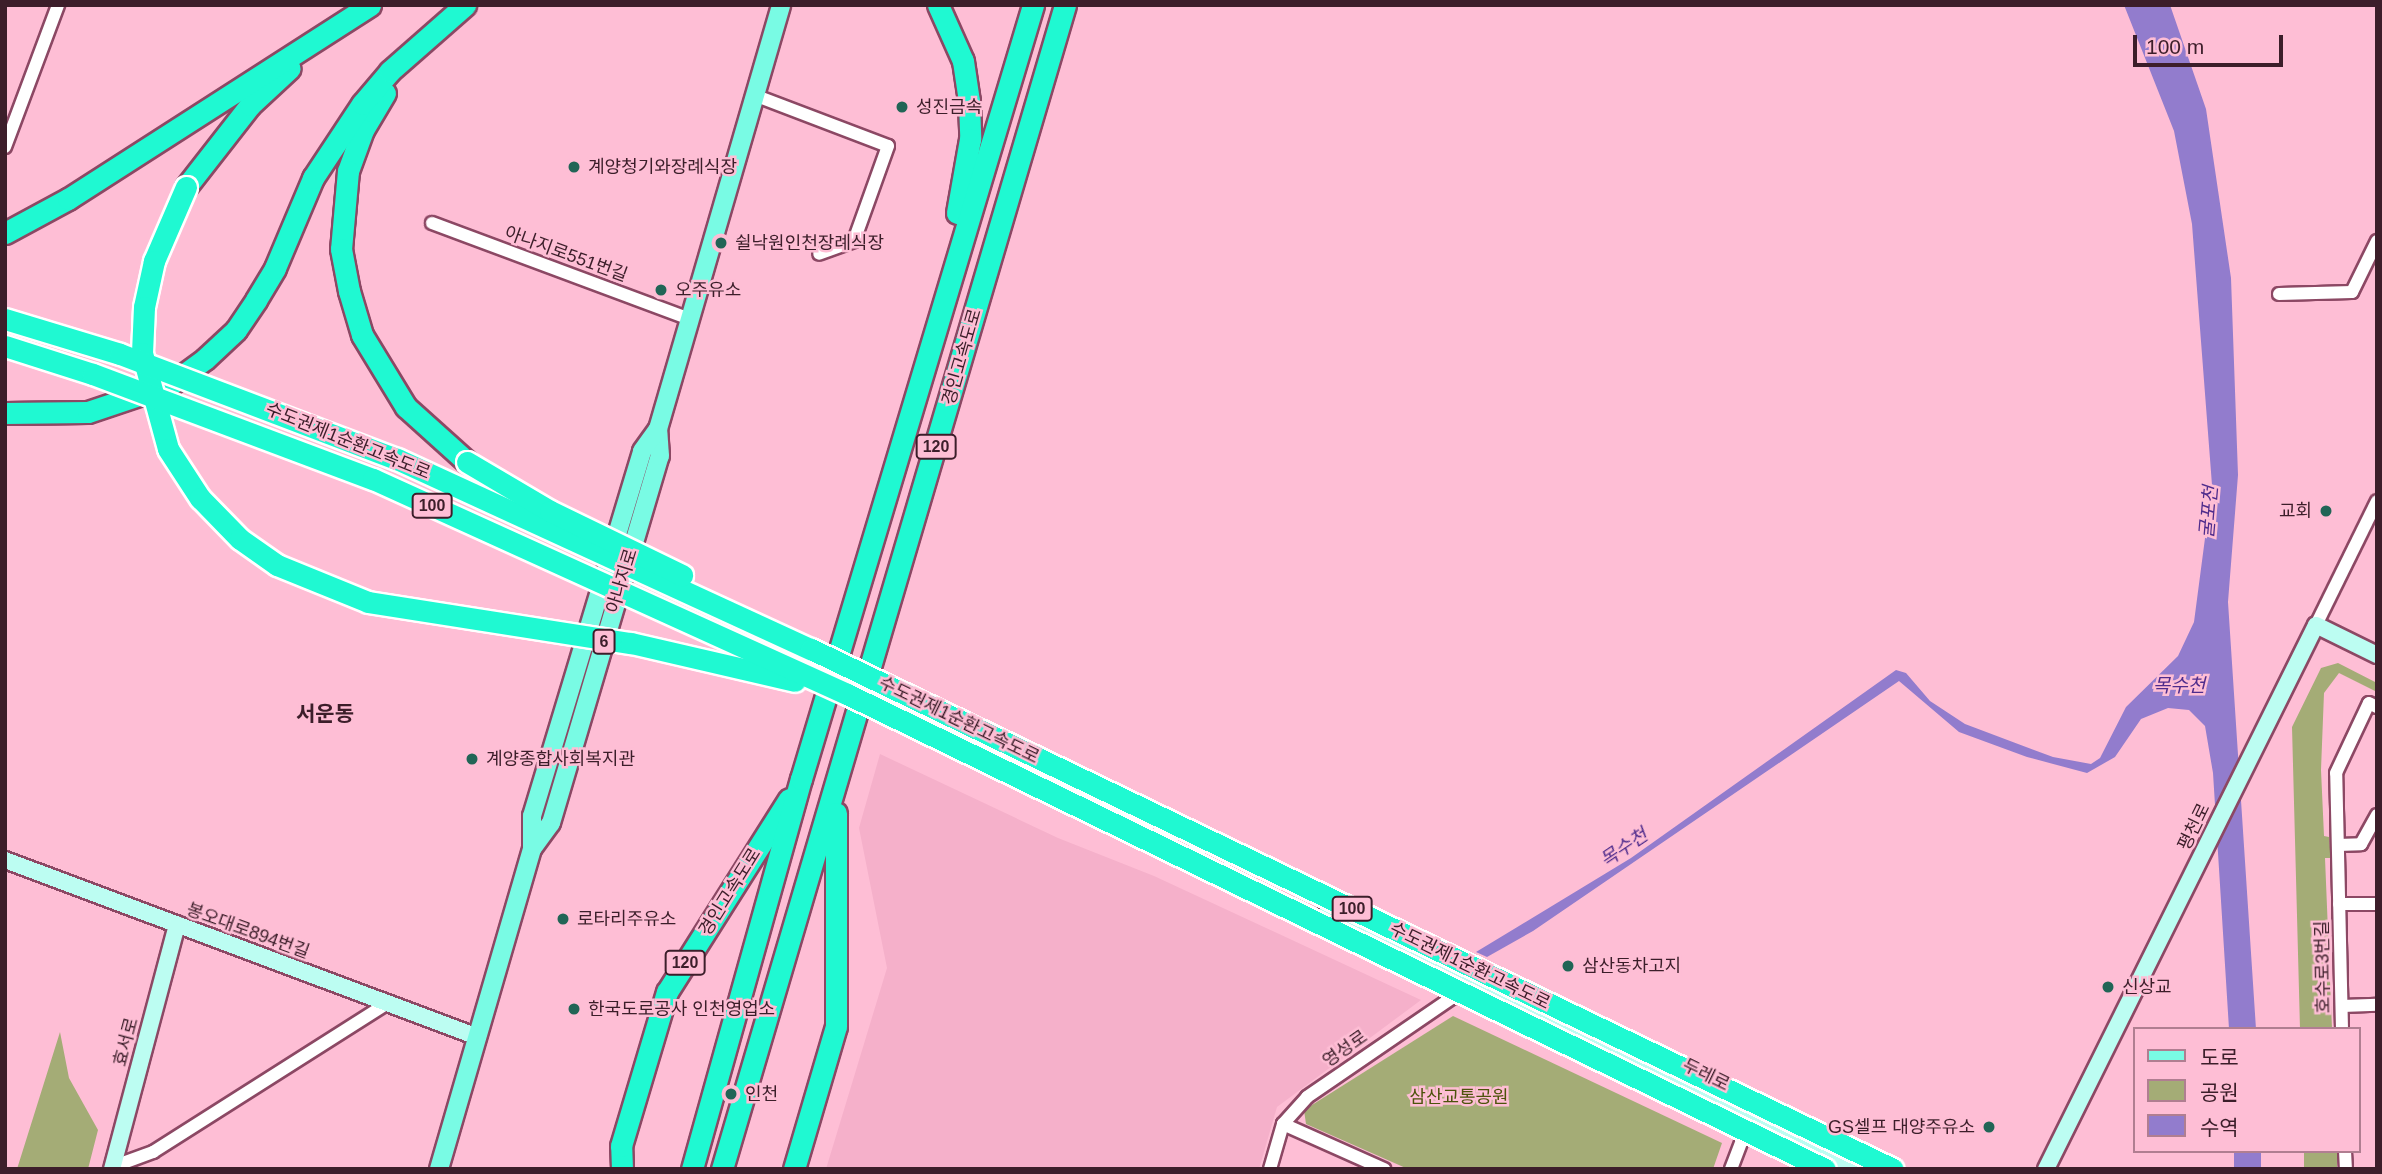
<!DOCTYPE html>
<html>
<head>
<meta charset="utf-8">
<style>
	body { margin:0 }
	#map { position:relative; width:2382px; height:1174px; overflow:hidden; background:#febed5; font-family:Helvetica,"Noto Sans KR",sans-serif }
	div>[style] { position:absolute }
	.built>* { inset:0; background:#f5b0ca }
	.green>* { inset:0; background:#a4ac76; transform-origin:0 0 }
	.water>* { inset:0; background:#927ccd; transform-origin:0 0 }
	.roads { filter:drop-shadow(2px 0 #8c4864) drop-shadow(-2px 0 #8c4864) drop-shadow(0 2px #8c4864) drop-shadow(0 -2px #8c4864) }
	.street>* { height:12px; margin:-6px; padding:0 6px; transform-origin:6px; border-radius:6px; background:#fff }
	.secondary>* { height:16px; margin:-8px; padding:0 8px; transform-origin:8px; border-radius:8px; background:#bcfdf2 }
	.primary>* { height:18px; margin:-9px; padding:0 9px; transform-origin:9px; border-radius:9px; background:#79fbe4 }
	.highway>* { height:21px; margin:-10.5px; padding:0 10.5px; transform-origin:10.5px; border-radius:10.5px; background:#1ff9d2 }
	.bridges { filter:drop-shadow(2px 0 #fff) drop-shadow(-2px 0 #fff) drop-shadow(0 2px #fff) drop-shadow(0 -2px #fff) }
	.highway-bridge>* { height:21px; margin:-10.5px; padding:0 10.5px; transform-origin:10.5px; border-radius:10.5px; background:#1ff9d2 }
	.dots>* { width:19px; height:19px; translate:-50% -50%; box-sizing:border-box; border:4px solid #febed5; border-radius:50% }
	span { translate:-50% -50%; white-space:nowrap; text-align:center; line-height:1.15; -webkit-text-stroke:5px #febed5; paint-order:stroke }
	.shield-label span { padding:2px 5px; background:#febed5; border:2px solid; border-radius:5px; -webkit-text-stroke-width:0 }
	.shield-label { font-size:16px; color:#3c1e2a; font-weight:700 }
	.poi-label { font-size:18px; color:#3c1e2a }
	.left { translate:0 -50%; text-align:left }
	.right { translate:-100% -50%; text-align:right }
	.street-label { font-size:18px; color:#3c1e2a }
	.park-label { font-size:18px; color:#4c530b }
	.water-label { font-size:19px; color:#4f2c8c; font-style:italic }
	.quarter-label { font-size:21px; color:#3c1e2a; font-weight:700 }
	.frame { position:absolute; inset:0; border:7px solid #3c1e2a; pointer-events:none }
	.legend { position:absolute; left:2133px; top:1027px; width:228px; height:126px; box-sizing:border-box; background:#febed5; border:2px solid #b07e91; margin:0; padding:9px 12px; list-style:none; font-size:21px; color:#3c1e2a }
	.legend li { display:flex; align-items:center; gap:14px; height:35px }
	.legend b { width:35px; border:2px solid #b07e91 }
	.scale { position:absolute; left:2133px; top:35px; width:150px; height:32px; box-sizing:border-box; border:4px solid #3c1e2a; border-top:0; padding-left:9px; font-size:21px; line-height:24px; white-space:nowrap; color:#3c1e2a; -webkit-text-stroke:5px #febed5; paint-order:stroke }
</style>
</head>
<body>
<div id="map">
	<div class="built">
		<div style="clip-path:polygon(880px 754px,1058px 838px,1154px 876px,1421px 1000px,1277px 1107px,1259px 1169px,826px 1169px,887px 968px,859px 828px)"></div>
	</div>
	<div class="green">
		<div style="clip-path:polygon(2338px 663px,2377px 683px,2377px 692px,2339px 673px,2324px 693px,2321px 770px,2324px 836px,2329px 837px,2331px 858px,2325px 858px,2332px 1029px,2300px 1029px,2292px 727px,2321px 668px)"></div>
		<div style="clip-path:polygon(1453px 1016px,1722px 1143px,1713px 1169px,1408px 1169px,1306px 1124px,1304px 1110px)"></div>
		<div style="clip-path:polygon(60px 1032px,69px 1078px,98px 1130px,88px 1169px,17px 1169px)"></div>
		<div style="left:2304px;top:1151px;width:33px;height:18px"></div>
	</div>
	<div class="water">
		<div style="clip-path:polygon(2124px 5px,2170px 5px,2206px 109px,2231px 278px,2238px 475px,2228px 602px,2256px 1029px,2229px 1029px,2213px 773px,2205px 726px,2189px 710px,2168px 708px,2141px 719px,2115px 757px,2087px 773px,2027px 757px,1959px 732px,1899px 681px,1533px 931px,1487px 957px,1476px 952px,1631px 858px,1896px 670px,1906px 673px,1930px 701px,1965px 724px,2053px 757px,2091px 764px,2100px 758px,2126px 707px,2178px 656px,2194px 622px,2212px 485px,2192px 224px,2174px 131px)"></div>
		<div style="left:2234px;top:1151px;width:27px;height:18px"></div>
	</div>
	<div class="roads">
		<div class="street">
			<div style="left:754px;top:95px;width:143px;rotate:20.8deg"></div>
			<div style="left:888px;top:146px;width:101px;rotate:109.7deg"></div>
			<div style="left:854px;top:241px;width:37px;rotate:160deg"></div>
			<div style="left:5px;top:147px;width:152px;rotate:-69.5deg"></div>
			<div style="left:432px;top:223px;width:273px;rotate:20.4deg"></div>
			<div style="left:2279px;top:294px;width:73px;rotate:-1.6deg"></div>
			<div style="left:2352px;top:292px;width:57px;rotate:-63.9deg"></div>
			<div style="left:2316px;top:625px;width:138px;rotate:-63.8deg"></div>
			<div style="left:2338px;top:845px;width:23px;rotate:-2deg"></div>
			<div style="left:2361px;top:844px;width:33px;rotate:-61deg"></div>
			<div style="left:2339px;top:904px;width:38px"></div>
			<div style="left:2342px;top:1006px;width:35px;rotate:-2deg"></div>
			<div style="left:2342px;top:1029px;width:256px;rotate:-91.3deg"></div>
			<div style="left:2336px;top:773px;width:77px;rotate:-64.8deg"></div>
			<div style="left:2369px;top:703px;width:9px;rotate:27deg"></div>
			<div style="left:1283px;top:1124px;width:111px;rotate:24deg"></div>
			<div style="left:2345px;top:1151px;width:18px;rotate:87deg"></div>
			<div style="left:112px;top:1167px;width:44px;rotate:-20.1deg"></div>
			<div style="left:153px;top:1152px;width:278px;rotate:-32.4deg"></div>
			<div style="left:1270px;top:1169px;width:47px;rotate:-73.9deg"></div>
			<div style="left:1283px;top:1124px;width:36px;rotate:-48deg"></div>
			<div style="left:1307px;top:1097px;width:189px;rotate:-34.4deg"></div>
			<div style="left:1731px;top:1169px;width:45px;rotate:-69.1deg"></div>
		</div>
		<div class="secondary">
			<div style="left:5px;top:860px;width:505px;rotate:20.52deg"></div>
			<div style="left:1325px;top:915px;width:592px;rotate:25.4deg"></div>
			<div style="left:112px;top:1169px;width:253px;rotate:-75.1deg"></div>
			<div style="left:2046px;top:1169px;width:607px;rotate:-63.6deg"></div>
			<div style="left:2316px;top:625px;width:68px;rotate:26.2deg"></div>
		</div>
		<div class="primary">
			<div style="left:532px;top:849px;width:32px;rotate:-54deg"></div>
			<div style="left:551px;top:823px;width:383px;rotate:-73.5deg"></div>
			<div style="left:660px;top:456px;width:27px;rotate:-94deg"></div>
			<div style="left:658px;top:429px;width:441px;rotate:-73.8deg"></div>
			<div style="left:439px;top:1169px;width:333px;rotate:-73.8deg"></div>
			<div style="left:532px;top:849px;width:33px;rotate:-90deg"></div>
			<div style="left:532px;top:816px;width:381px;rotate:-73.2deg"></div>
			<div style="left:642px;top:451px;width:27px;rotate:-54deg"></div>
		</div>
		<div class="highway">
			<div style="left:938px;top:5px;width:61px;rotate:65.9deg"></div>
			<div style="left:963px;top:61px;width:40px;rotate:81.5deg"></div>
			<div style="left:969px;top:101px;width:38px;rotate:88deg"></div>
			<div style="left:970px;top:139px;width:75px;rotate:100deg"></div>
			<div style="left:385px;top:93px;width:43px;rotate:120.7deg"></div>
			<div style="left:363px;top:130px;width:44px;rotate:110.1deg"></div>
			<div style="left:348px;top:171px;width:78px;rotate:95.1deg"></div>
			<div style="left:341px;top:249px;width:43px;rotate:79.2deg"></div>
			<div style="left:349px;top:291px;width:46px;rotate:73.5deg"></div>
			<div style="left:362px;top:335px;width:84px;rotate:58.6deg"></div>
			<div style="left:406px;top:407px;width:82px;rotate:42deg"></div>
			<div style="left:186px;top:187px;width:104px;rotate:-52deg"></div>
			<div style="left:250px;top:105px;width:54px;rotate:-42.8deg"></div>
			<div style="left:5px;top:233px;width:72px;rotate:-28.4deg"></div>
			<div style="left:68px;top:199px;width:359px;rotate:-32.7deg"></div>
			<div style="left:5px;top:413px;width:83px;rotate:-0.7deg"></div>
			<div style="left:88px;top:412px;width:88px;rotate:-18.6deg"></div>
			<div style="left:171px;top:384px;width:42px;rotate:-36.3deg"></div>
			<div style="left:205px;top:359px;width:42px;rotate:-43.1deg"></div>
			<div style="left:236px;top:330px;width:36px;rotate:-56deg"></div>
			<div style="left:256px;top:300px;width:37px;rotate:-59deg"></div>
			<div style="left:275px;top:268px;width:98px;rotate:-67.1deg"></div>
			<div style="left:313px;top:178px;width:89px;rotate:-56.5deg"></div>
			<div style="left:362px;top:104px;width:43px;rotate:-49.7deg"></div>
			<div style="left:390px;top:71px;width:100px;rotate:-41.3deg"></div>
			<div style="left:622px;top:1169px;width:23px;rotate:-92deg"></div>
			<div style="left:621px;top:1146px;width:161px;rotate:-73.4deg"></div>
			<div style="left:667px;top:992px;width:228px;rotate:-57.7deg"></div>
			<div style="left:692px;top:1169px;width:405px;rotate:-74.4deg"></div>
			<div style="left:801px;top:779px;width:808px;rotate:-73.31deg"></div>
			<div style="left:722px;top:1169px;width:1213px;rotate:-73.58deg"></div>
			<div style="left:794px;top:1169px;width:149px;rotate:-73.6deg"></div>
			<div style="left:836px;top:1026px;width:213px;rotate:-90deg"></div>
		</div>
	</div>
	<div class="bridges">
		<div class="highway-bridge">
			<div style="left:186px;top:187px;width:81px;rotate:113.4deg"></div>
			<div style="left:154px;top:261px;width:47px;rotate:102.3deg"></div>
			<div style="left:144px;top:307px;width:46px;rotate:92.5deg"></div>
			<div style="left:142px;top:353px;width:99px;rotate:74.8deg"></div>
			<div style="left:168px;top:449px;width:59px;rotate:56.9deg"></div>
			<div style="left:200px;top:498px;width:57px;rotate:45.7deg"></div>
			<div style="left:240px;top:539px;width:45px;rotate:35.1deg"></div>
			<div style="left:277px;top:565px;width:98px;rotate:22.1deg"></div>
			<div style="left:368px;top:602px;width:266px;rotate:8.9deg"></div>
			<div style="left:631px;top:643px;width:168px;rotate:13deg"></div>
			<div style="left:5px;top:319px;width:120px;rotate:16.9deg"></div>
			<div style="left:120px;top:354px;width:296px;rotate:20.8deg"></div>
			<div style="left:397px;top:459px;width:456px;rotate:24.7deg"></div>
			<div style="left:811px;top:649px;width:1200px;rotate:25.67deg"></div>
			<div style="left:5px;top:346px;width:92px;rotate:17.7deg"></div>
			<div style="left:93px;top:374px;width:299px;rotate:20.6deg"></div>
			<div style="left:373px;top:479px;width:520px;rotate:24.4deg"></div>
			<div style="left:847px;top:694px;width:1087px;rotate:25.91deg"></div>
			<div style="left:467px;top:462px;width:96px;rotate:30.6deg"></div>
			<div style="left:550px;top:511px;width:147px;rotate:25.9deg"></div>
		</div>
	</div>
	<div class="dots">
		<div style="left:902px;top:107px;background:#216556"></div>
		<div style="left:574px;top:167px;background:#216556"></div>
		<div style="left:721px;top:243px;background:#216556"></div>
		<div style="left:661px;top:290px;background:#216556"></div>
		<div style="left:2326px;top:511px;background:#216556"></div>
		<div style="left:472px;top:759px;background:#216556"></div>
		<div style="left:563px;top:919px;background:#216556"></div>
		<div style="left:1568px;top:966px;background:#216556"></div>
		<div style="left:2108px;top:987px;background:#216556"></div>
		<div style="left:574px;top:1009px;background:#216556"></div>
		<div style="left:731px;top:1094px;background:#216556"></div>
		<div style="left:1989px;top:1127px;background:#216556"></div>
	</div>
	<div class="shield-label">
		<span style="left:936px;top:447px">120</span>
		<span style="left:432px;top:506px">100</span>
		<span style="left:604px;top:642px">6</span>
		<span style="left:1352px;top:909px">100</span>
		<span style="left:685px;top:963px">120</span>
	</div>
	<div class="poi-label">
		<span class="left" style="left:916px;top:107px">성진금속</span>
		<span class="left" style="left:588px;top:167px">계양청기와장례식장</span>
		<span class="left" style="left:735px;top:243px">쉴낙원인천장례식장</span>
		<span class="left" style="left:675px;top:290px">오주유소</span>
		<span class="right" style="left:2312px;top:511px">교회</span>
		<span class="left" style="left:486px;top:759px">계양종합사회복지관</span>
		<span class="left" style="left:577px;top:919px">로타리주유소</span>
		<span class="left" style="left:1582px;top:966px">삼산동차고지</span>
		<span class="left" style="left:2122px;top:987px">신상교</span>
		<span class="left" style="left:588px;top:1009px">한국도로공사 인천영업소</span>
		<span class="left" style="left:745px;top:1094px">인천</span>
		<span class="right" style="left:1975px;top:1127px">GS셀프 대양주유소</span>
	</div>
	<div class="street-label">
		<span style="left:566px;top:254px;rotate:20deg">아나지로551번길</span>
		<span style="left:962px;top:357px;rotate:-74deg">경인고속도로</span>
		<span style="left:348px;top:441px;rotate:22deg">수도권제1순환고속도로</span>
		<span style="left:622px;top:581px;rotate:-73deg">아나지로</span>
		<span style="left:959px;top:720px;rotate:26deg">수도권제1순환고속도로</span>
		<span style="left:2194px;top:827px;rotate:-64deg">평천로</span>
		<span style="left:730px;top:892px;rotate:-58deg">경인고속도로</span>
		<span style="left:248px;top:931px;rotate:20deg">봉오대로894번길</span>
		<span style="left:1470px;top:966px;rotate:26deg">수도권제1순환고속도로</span>
		<span style="left:2323px;top:967px;rotate:-91deg">호수로3번길</span>
		<span style="left:126px;top:1042px;rotate:-75deg">효서로</span>
		<span style="left:1345px;top:1049px;rotate:-35deg">영성로</span>
		<span style="left:1706px;top:1075px;rotate:26deg">두레로</span>
	</div>
	<div class="park-label">
		<span style="left:1459px;top:1097px">삼산교통공원</span>
	</div>
	<div class="water-label">
		<span style="left:2209px;top:512px;rotate:-85deg">굴포천</span>
		<span style="left:2179px;top:686px">목수천</span>
		<span style="left:1624px;top:848px;rotate:-34deg">목수천</span>
	</div>
	<div class="quarter-label">
		<span style="left:325px;top:714px">서운동</span>
	</div>
	<div class="frame"></div>
	<ul class="legend">
	<li><b style="height:9px;background:#79fbe4"></b>도로</li>
	<li><b style="height:19px;background:#a4ac76"></b>공원</li>
	<li><b style="height:19px;background:#927ccd"></b>수역</li>
	</ul>
	<div class="scale">100 m</div>
</div>
</body>
</html>
